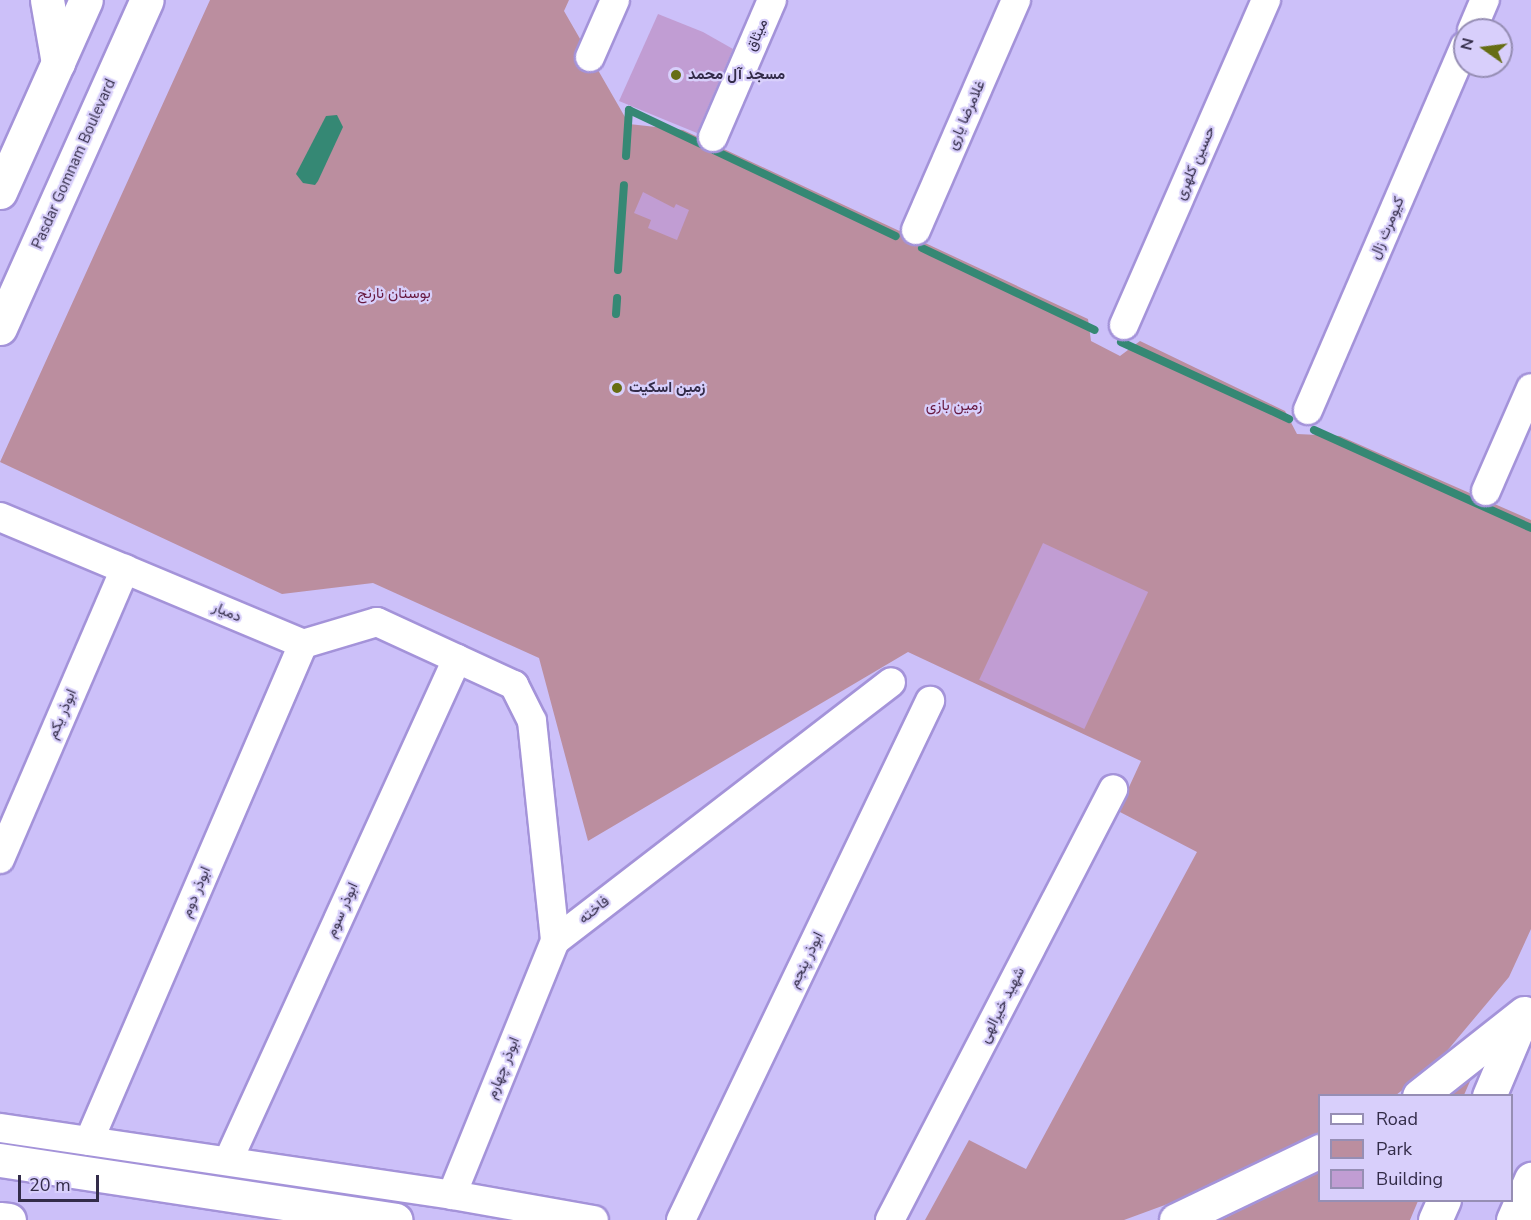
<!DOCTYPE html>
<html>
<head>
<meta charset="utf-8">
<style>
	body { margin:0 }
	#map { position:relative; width:1531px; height:1220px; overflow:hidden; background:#ccc0f9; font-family:"Nunito Sans",Vazirmatn,sans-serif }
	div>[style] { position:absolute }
	.green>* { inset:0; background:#bb8e9f }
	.water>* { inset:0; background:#358874 }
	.stream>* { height:8px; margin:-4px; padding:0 4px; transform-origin:4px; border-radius:4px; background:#358874 }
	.building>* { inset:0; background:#c19dd3; transform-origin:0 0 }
	.roads { filter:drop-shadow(2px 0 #a493d9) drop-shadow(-2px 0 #a493d9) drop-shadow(0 2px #a493d9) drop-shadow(0 -2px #a493d9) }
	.minor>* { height:28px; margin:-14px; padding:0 14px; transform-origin:14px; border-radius:14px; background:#fff }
	.major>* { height:33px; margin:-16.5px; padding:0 16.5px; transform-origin:16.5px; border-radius:16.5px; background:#fff }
	.highway>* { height:33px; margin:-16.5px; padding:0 16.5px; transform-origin:16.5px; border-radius:16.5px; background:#fff }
	.dots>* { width:16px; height:16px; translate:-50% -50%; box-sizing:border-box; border:3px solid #d8cffb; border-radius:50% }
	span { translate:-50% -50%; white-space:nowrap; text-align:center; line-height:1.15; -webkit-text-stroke:4.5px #d8cffb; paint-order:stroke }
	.street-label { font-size:15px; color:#332c49 }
	.poi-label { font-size:15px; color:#332c49; font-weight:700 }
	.left { translate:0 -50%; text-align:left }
	.park-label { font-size:15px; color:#66183f }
	.legend { position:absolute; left:1318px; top:1094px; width:195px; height:108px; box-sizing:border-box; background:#d8cffb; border:2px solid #968eb4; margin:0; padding:8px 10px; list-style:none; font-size:18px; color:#332c49 }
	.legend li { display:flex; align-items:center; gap:12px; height:30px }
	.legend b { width:30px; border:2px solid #968eb4 }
	.north { position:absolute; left:1453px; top:18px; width:60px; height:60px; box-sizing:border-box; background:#d8cffb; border:2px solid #968eb4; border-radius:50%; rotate:284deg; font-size:16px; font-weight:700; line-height:24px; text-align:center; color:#332c49 }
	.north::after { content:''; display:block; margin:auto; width:21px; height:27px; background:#666d13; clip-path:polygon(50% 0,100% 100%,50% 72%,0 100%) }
	.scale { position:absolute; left:18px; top:1175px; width:81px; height:27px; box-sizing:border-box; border:3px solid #332c49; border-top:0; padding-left:8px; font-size:18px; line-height:21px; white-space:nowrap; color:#332c49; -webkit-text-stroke:4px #d8cffb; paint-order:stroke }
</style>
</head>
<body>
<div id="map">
	<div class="green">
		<div style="clip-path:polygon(210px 0,569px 0,564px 11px,629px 124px,683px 130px,1088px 319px,1091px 341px,1120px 356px,1140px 341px,1285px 411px,1297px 434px,1340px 436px,1531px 520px,1531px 929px,1509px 977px,1436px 1064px,1396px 1095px,1320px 1096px,1319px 1135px,1203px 1191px,1124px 1220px,925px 1220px,969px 1140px,1026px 1169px,1197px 852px,1118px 811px,1141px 761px,908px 652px,588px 841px,539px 658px,373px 583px,282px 594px,0 462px)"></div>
		<div style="clip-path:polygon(1475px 1070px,1464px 1095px,1447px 1095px)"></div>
		<div style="clip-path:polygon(1319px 1172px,1320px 1200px,1418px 1201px,1410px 1220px,1221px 1220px)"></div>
	</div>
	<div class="water">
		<div style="clip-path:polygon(337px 115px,343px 127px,318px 181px,315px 185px,303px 183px,296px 174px,326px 116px)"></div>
	</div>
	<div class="stream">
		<div style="left:626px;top:156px;width:46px;rotate:-86.3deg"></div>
		<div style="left:629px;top:110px;width:295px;rotate:25.3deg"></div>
		<div style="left:922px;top:248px;width:191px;rotate:25.4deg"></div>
		<div style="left:618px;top:270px;width:85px;rotate:-86deg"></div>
		<div style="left:616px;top:314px;width:16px;rotate:-86deg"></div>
		<div style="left:1121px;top:342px;width:185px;rotate:24.6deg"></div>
		<div style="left:1314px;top:430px;width:238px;rotate:24.3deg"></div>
	</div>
	<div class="building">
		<div style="clip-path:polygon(658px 14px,703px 32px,733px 49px,697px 133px,619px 101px)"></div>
		<div style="clip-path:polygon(643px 192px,674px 208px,676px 204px,689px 210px,677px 240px,648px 228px,651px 220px,634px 213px)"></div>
		<div style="left:1043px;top:543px;width:116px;height:151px;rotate:25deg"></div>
	</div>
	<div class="roads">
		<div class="minor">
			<div style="left:1472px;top:30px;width:33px;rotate:-67deg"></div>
			<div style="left:590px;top:57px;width:62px;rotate:-66.3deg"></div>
			<div style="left:713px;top:137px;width:149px;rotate:-66.7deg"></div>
			<div style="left:916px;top:230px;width:251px;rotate:-66.5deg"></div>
			<div style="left:1124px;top:325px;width:355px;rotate:-66.4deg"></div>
			<div style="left:1308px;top:410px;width:396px;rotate:-66.7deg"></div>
			<div style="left:1486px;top:491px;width:112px;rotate:-66.4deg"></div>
			<div style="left:0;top:517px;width:329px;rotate:22.7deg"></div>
			<div style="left:303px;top:644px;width:77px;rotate:-16.6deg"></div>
			<div style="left:377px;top:622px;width:151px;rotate:24.7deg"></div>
			<div style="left:514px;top:685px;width:40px;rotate:63.4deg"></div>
			<div style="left:532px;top:721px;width:221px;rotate:84deg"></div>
			<div style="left:555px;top:941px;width:274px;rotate:112.1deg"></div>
			<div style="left:0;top:859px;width:316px;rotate:-66.7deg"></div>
			<div style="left:555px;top:941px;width:424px;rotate:-37.6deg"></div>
			<div style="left:0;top:1128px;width:457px;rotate:8.4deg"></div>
			<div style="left:452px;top:1195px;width:144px;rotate:10deg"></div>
			<div style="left:89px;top:1141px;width:541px;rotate:-66.7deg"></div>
			<div style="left:228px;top:1161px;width:552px;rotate:-65.48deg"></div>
			<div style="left:681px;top:1220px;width:576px;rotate:-64.37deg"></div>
			<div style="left:890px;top:1220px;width:485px;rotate:-62.6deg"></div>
		</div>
		<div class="major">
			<div style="left:47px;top:0;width:64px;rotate:80.1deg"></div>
			<div style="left:0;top:192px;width:210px;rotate:-65.9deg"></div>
			<div style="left:0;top:328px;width:359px;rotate:-65.9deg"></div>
			<div style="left:0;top:1160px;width:400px;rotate:8.6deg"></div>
			<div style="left:0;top:1219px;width:9px;rotate:6deg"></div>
		</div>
		<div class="highway">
			<div style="left:1419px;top:1096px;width:134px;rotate:-38.3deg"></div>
			<div style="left:1489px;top:1096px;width:85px;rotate:-67.1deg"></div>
			<div style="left:1176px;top:1220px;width:160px;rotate:-25.6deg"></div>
			<div style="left:1435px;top:1220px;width:22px;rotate:-66deg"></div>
			<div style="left:1513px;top:1220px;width:45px;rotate:-66.3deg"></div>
		</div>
	</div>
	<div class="dots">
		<div style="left:676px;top:75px;background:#666d13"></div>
		<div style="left:617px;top:388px;background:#666d13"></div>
	</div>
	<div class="street-label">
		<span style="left:757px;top:35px;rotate:-66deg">میثاق</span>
		<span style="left:966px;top:115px;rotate:-66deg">غلامرضا یاری</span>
		<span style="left:1195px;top:163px;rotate:-66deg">حسین کلهری</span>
		<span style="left:74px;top:164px;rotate:-66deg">Pasdar Gomnam Boulevard</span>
		<span style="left:1387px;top:228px;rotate:-67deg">کیومرث زال</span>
		<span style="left:227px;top:612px;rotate:23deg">دمیار</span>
		<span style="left:62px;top:714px;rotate:-67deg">ابوذر یکم</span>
		<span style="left:196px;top:892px;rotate:-67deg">ابوذر دوم</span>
		<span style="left:342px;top:910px;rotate:-66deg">ابوذر سوم</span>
		<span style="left:594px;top:910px;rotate:-38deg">فاخته</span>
		<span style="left:806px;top:960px;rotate:-64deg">ابوذر پنجم</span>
		<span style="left:1002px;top:1005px;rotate:-63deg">شهید خیرالهی</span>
		<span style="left:503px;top:1068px;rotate:-68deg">ابوذر چهارم</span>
	</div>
	<div class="poi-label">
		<span class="left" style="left:688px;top:75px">مسجد آل محمد</span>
		<span class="left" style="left:629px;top:388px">زمین اسکیت</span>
	</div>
	<div class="park-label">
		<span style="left:394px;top:294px">بوستان نارنج</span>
		<span style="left:954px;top:406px">زمین بازی</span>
	</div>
	<ul class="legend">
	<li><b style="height:8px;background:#fff"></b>Road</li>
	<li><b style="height:16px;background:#bb8e9f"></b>Park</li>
	<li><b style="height:16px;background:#c19dd3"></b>Building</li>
	</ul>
	<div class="north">N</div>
	<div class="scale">20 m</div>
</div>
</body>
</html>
